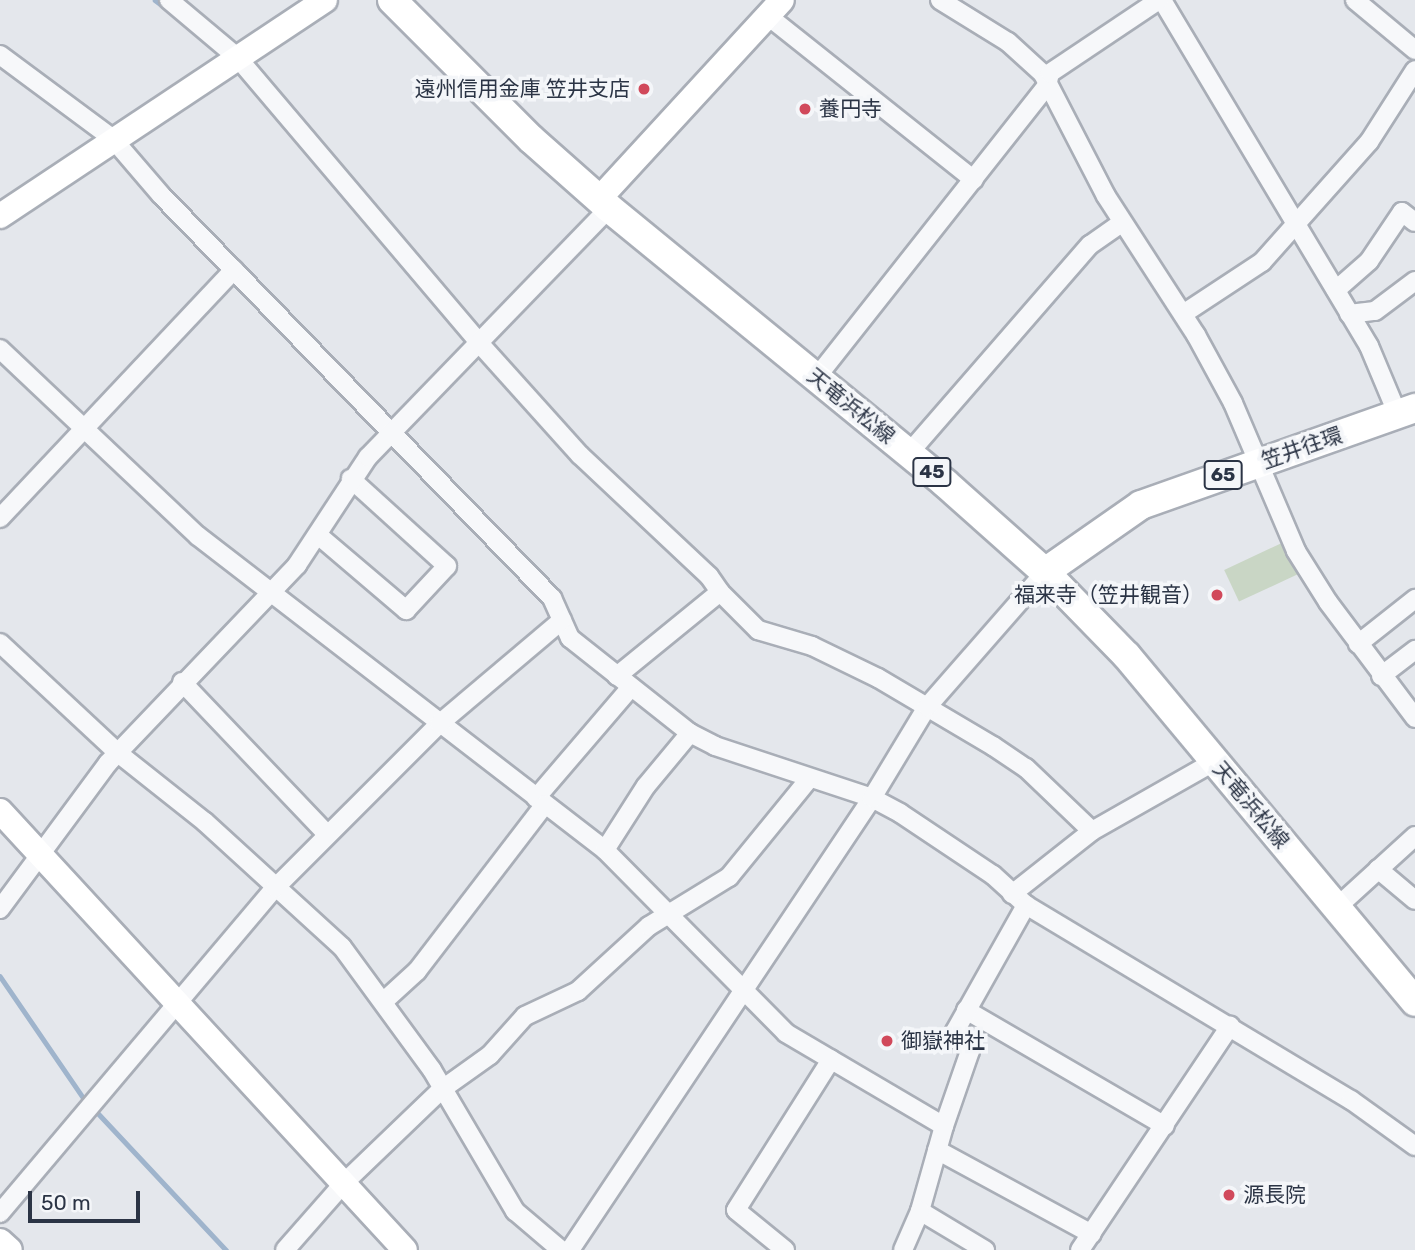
<!DOCTYPE html>
<html>
<head>
<meta charset="utf-8">
<style>
	body { margin:0 }
	#map { position:relative; width:1415px; height:1250px; overflow:hidden; background:#e4e7ec; font-family:Rubik,"Noto Sans JP",sans-serif }
	div>[style] { position:absolute }
	.green>* { inset:0; background:#c9d6c5; transform-origin:0 0 }
	.stream>* { height:4.5px; margin:-2.25px; padding:0 2.25px; transform-origin:2.25px; border-radius:2.25px; background:#9fb4cc }
	.roads { filter:drop-shadow(2px 0 #a9aeb7) drop-shadow(-2px 0 #a9aeb7) drop-shadow(0 2px #a9aeb7) drop-shadow(0 -2px #a9aeb7) }
	.street>* { height:18px; margin:-9px; padding:0 9px; transform-origin:9px; border-radius:9px; background:#f7f8fa }
	.secondary>* { height:24px; margin:-12px; padding:0 12px; transform-origin:12px; border-radius:12px; background:#fff }
	.primary>* { height:28px; margin:-14px; padding:0 14px; transform-origin:14px; border-radius:14px; background:#fff }
	.dots>* { width:19px; height:19px; translate:-50% -50%; box-sizing:border-box; border:4px solid #f4f6f9; border-radius:50% }
	span { translate:-50% -50%; white-space:nowrap; text-align:center; line-height:1.15; -webkit-text-stroke:7px #f4f6f9; paint-order:stroke }
	.shield-label span { padding:2px 5px; background:#f4f6f9; border:2px solid; border-radius:5px; -webkit-text-stroke-width:0 }
	.shield-label { font-size:19px; color:#2b3445; font-weight:700 }
	.poi-label { font-size:21px; color:#2b3445 }
	.right { translate:-100% -50%; text-align:right }
	.left { translate:0 -50%; text-align:left }
	.street-label { font-size:21px; color:#2b3445 }
	.scale { position:absolute; left:28px; top:1191px; width:112px; height:32px; box-sizing:border-box; border:4px solid #2b3445; border-top:0; padding-left:9px; font-size:21px; line-height:24px; white-space:nowrap; color:#2b3445; -webkit-text-stroke:5px #f4f6f9; paint-order:stroke }
</style>
</head>
<body>
<div id="map">
	<div class="green">
		<div style="left:1284px;top:542px;width:35px;height:66px;rotate:65deg"></div>
	</div>
	<div class="stream">
		<div style="left:155px;top:0;width:15px;rotate:37deg"></div>
		<div style="left:0;top:976px;width:150px;rotate:55.6deg"></div>
		<div style="left:97px;top:1112px;width:189px;rotate:46.9deg"></div>
	</div>
	<div class="roads">
		<div class="street">
			<div style="left:169px;top:0;width:89px;rotate:40deg"></div>
			<div style="left:237px;top:57px;width:376px;rotate:49.7deg"></div>
			<div style="left:480px;top:344px;width:149px;rotate:48deg"></div>
			<div style="left:580px;top:455px;width:177px;rotate:43.2deg"></div>
			<div style="left:709px;top:576px;width:19px;rotate:55deg"></div>
			<div style="left:720px;top:592px;width:133px;rotate:140.8deg"></div>
			<div style="left:940px;top:0;width:80px;rotate:31.7deg"></div>
			<div style="left:1008px;top:42px;width:47px;rotate:42.4deg"></div>
			<div style="left:1043px;top:74px;width:137px;rotate:62.7deg"></div>
			<div style="left:1106px;top:196px;width:166px;rotate:57.1deg"></div>
			<div style="left:1196px;top:335px;width:77px;rotate:61.4deg"></div>
			<div style="left:1233px;top:403px;width:161px;rotate:66.9deg"></div>
			<div style="left:1296px;top:551px;width:60px;rotate:57.9deg"></div>
			<div style="left:1328px;top:602px;width:145px;rotate:53.1deg"></div>
			<div style="left:1162px;top:0;width:403px;rotate:59.1deg"></div>
			<div style="left:1369px;top:346px;width:75px;rotate:67.2deg"></div>
			<div style="left:1355px;top:0;width:78px;rotate:39.8deg"></div>
			<div style="left:768px;top:16px;width:263px;rotate:38.5deg"></div>
			<div style="left:0;top:55px;width:141px;rotate:36.6deg"></div>
			<div style="left:113px;top:139px;width:74px;rotate:49.4deg"></div>
			<div style="left:161px;top:195px;width:562px;rotate:45.87deg"></div>
			<div style="left:552px;top:598px;width:44px;rotate:65.8deg"></div>
			<div style="left:570px;top:638px;width:153px;rotate:38.4deg"></div>
			<div style="left:690px;top:733px;width:28px;rotate:27deg"></div>
			<div style="left:715px;top:746px;width:165px;rotate:18.3deg"></div>
			<div style="left:872px;top:798px;width:32px;rotate:28deg"></div>
			<div style="left:900px;top:813px;width:112px;rotate:33.7deg"></div>
			<div style="left:993px;top:875px;width:45px;rotate:42.3deg"></div>
			<div style="left:1026px;top:905px;width:379px;rotate:31deg"></div>
			<div style="left:1351px;top:1100px;width:79px;rotate:35.7deg"></div>
			<div style="left:1336px;top:290px;width:44px;rotate:-41.3deg"></div>
			<div style="left:1369px;top:261px;width:59px;rotate:-56deg"></div>
			<div style="left:1402px;top:212px;width:16px;rotate:38deg"></div>
			<div style="left:1183px;top:314px;width:95px;rotate:-33.4deg"></div>
			<div style="left:1262px;top:262px;width:161px;rotate:-48.3deg"></div>
			<div style="left:1369px;top:142px;width:85px;rotate:-57.4deg"></div>
			<div style="left:1349px;top:314px;width:26px;rotate:-7deg"></div>
			<div style="left:1375px;top:311px;width:50px;rotate:-36.9deg"></div>
			<div style="left:0;top:349px;width:272px;rotate:43.4deg"></div>
			<div style="left:198px;top:536px;width:514px;rotate:37.65deg"></div>
			<div style="left:605px;top:850px;width:257px;rotate:45.3deg"></div>
			<div style="left:786px;top:1033px;width:183px;rotate:30.5deg"></div>
			<div style="left:944px;top:1126px;width:88px;rotate:105.8deg"></div>
			<div style="left:920px;top:1211px;width:76px;rotate:31deg"></div>
			<div style="left:816px;top:378px;width:372px;rotate:-51.7deg"></div>
			<div style="left:1047px;top:86px;width:13px;rotate:-77deg"></div>
			<div style="left:1050px;top:73px;width:131px;rotate:-33.8deg"></div>
			<div style="left:909px;top:453px;width:276px;rotate:-49deg"></div>
			<div style="left:1090px;top:245px;width:39px;rotate:-35deg"></div>
			<div style="left:0;top:518px;width:341px;rotate:-46.7deg"></div>
			<div style="left:318px;top:535px;width:116px;rotate:40.4deg"></div>
			<div style="left:406px;top:610px;width:60px;rotate:-47deg"></div>
			<div style="left:447px;top:566px;width:130px;rotate:-137.8deg"></div>
			<div style="left:720px;top:592px;width:54px;rotate:45deg"></div>
			<div style="left:758px;top:630px;width:56px;rotate:16.5deg"></div>
			<div style="left:812px;top:646px;width:73px;rotate:25.9deg"></div>
			<div style="left:878px;top:678px;width:134px;rotate:30.6deg"></div>
			<div style="left:993px;top:746px;width:40px;rotate:34deg"></div>
			<div style="left:1026px;top:768px;width:91px;rotate:43.7deg"></div>
			<div style="left:1092px;top:831px;width:142px;rotate:-29.6deg"></div>
			<div style="left:0;top:643px;width:161px;rotate:43deg"></div>
			<div style="left:118px;top:753px;width:111px;rotate:38.4deg"></div>
			<div style="left:205px;top:822px;width:185px;rotate:42.4deg"></div>
			<div style="left:342px;top:947px;width:152px;rotate:53.8deg"></div>
			<div style="left:432px;top:1070px;width:164px;rotate:59.5deg"></div>
			<div style="left:515px;top:1211px;width:60px;rotate:40.3deg"></div>
			<div style="left:1358px;top:644px;width:73px;rotate:-38.3deg"></div>
			<div style="left:1381px;top:676px;width:43px;rotate:-37.4deg"></div>
			<div style="left:182px;top:682px;width:210px;rotate:46.4deg"></div>
			<div style="left:536px;top:798px;width:146px;rotate:-49.4deg"></div>
			<div style="left:605px;top:850px;width:76px;rotate:-57.4deg"></div>
			<div style="left:646px;top:786px;width:69px;rotate:-50.3deg"></div>
			<div style="left:1378px;top:869px;width:48px;rotate:40deg"></div>
			<div style="left:1012px;top:894px;width:102px;rotate:-38.2deg"></div>
			<div style="left:1336px;top:908px;width:107px;rotate:-42.3deg"></div>
			<div style="left:0;top:909px;width:182px;rotate:-53.5deg"></div>
			<div style="left:108px;top:763px;width:274px;rotate:-46.3deg"></div>
			<div style="left:297px;top:565px;width:129px;rotate:-56.7deg"></div>
			<div style="left:368px;top:457px;width:347px;rotate:-45.9deg"></div>
			<div style="left:383px;top:1002px;width:46px;rotate:-42.4deg"></div>
			<div style="left:417px;top:971px;width:210px;rotate:-52.5deg"></div>
			<div style="left:966px;top:1010px;width:230px;rotate:30.2deg"></div>
			<div style="left:944px;top:1126px;width:79px;rotate:-70.9deg"></div>
			<div style="left:970px;top:1051px;width:24px;rotate:-132deg"></div>
			<div style="left:954px;top:1033px;width:147px;rotate:-60.6deg"></div>
			<div style="left:937px;top:1150px;width:176px;rotate:28.5deg"></div>
			<div style="left:0;top:1213px;width:426px;rotate:-49.8deg"></div>
			<div style="left:275px;top:888px;width:232px;rotate:-45deg"></div>
			<div style="left:439px;top:724px;width:161px;rotate:-40.2deg"></div>
			<div style="left:285px;top:1250px;width:88px;rotate:-48.7deg"></div>
			<div style="left:343px;top:1184px;width:136px;rotate:-43.8deg"></div>
			<div style="left:441px;top:1090px;width:60px;rotate:-35.5deg"></div>
			<div style="left:490px;top:1055px;width:52px;rotate:-48.1deg"></div>
			<div style="left:525px;top:1016px;width:59px;rotate:-25.3deg"></div>
			<div style="left:578px;top:991px;width:96px;rotate:-42.5deg"></div>
			<div style="left:649px;top:926px;width:94px;rotate:-31.5deg"></div>
			<div style="left:729px;top:877px;width:127px;rotate:-50.8deg"></div>
			<div style="left:570px;top:1250px;width:544px;rotate:-56.25deg"></div>
			<div style="left:872px;top:798px;width:106px;rotate:-58.9deg"></div>
			<div style="left:927px;top:707px;width:179px;rotate:-48.8deg"></div>
			<div style="left:785px;top:1250px;width:63px;rotate:-140.8deg"></div>
			<div style="left:736px;top:1210px;width:178px;rotate:-57.7deg"></div>
			<div style="left:903px;top:1250px;width:43px;rotate:-66.4deg"></div>
			<div style="left:1080px;top:1250px;width:270px;rotate:-56.2deg"></div>
		</div>
		<div class="secondary">
			<div style="left:599px;top:199px;width:270px;rotate:-47.4deg"></div>
			<div style="left:0;top:216px;width:390px;rotate:-33.6deg"></div>
			<div style="left:0;top:811px;width:597px;rotate:47.31deg"></div>
			<div style="left:0;top:1241px;width:13px;rotate:42deg"></div>
		</div>
		<div class="primary">
			<div style="left:392px;top:0;width:197px;rotate:45deg"></div>
			<div style="left:531px;top:139px;width:104px;rotate:41.5deg"></div>
			<div style="left:609px;top:208px;width:434px;rotate:39.3deg"></div>
			<div style="left:945px;top:483px;width:134px;rotate:41.7deg"></div>
			<div style="left:1045px;top:572px;width:117px;rotate:45.7deg"></div>
			<div style="left:1127px;top:656px;width:450px;rotate:50.2deg"></div>
			<div style="left:1045px;top:572px;width:117px;rotate:-34.9deg"></div>
			<div style="left:1141px;top:505px;width:291px;rotate:-19.5deg"></div>
		</div>
	</div>
	<div class="dots">
		<div style="left:644px;top:89px;background:#d1495b"></div>
		<div style="left:805px;top:109px;background:#d1495b"></div>
		<div style="left:1217px;top:595px;background:#d1495b"></div>
		<div style="left:887px;top:1041px;background:#d1495b"></div>
		<div style="left:1229px;top:1195px;background:#d1495b"></div>
	</div>
	<div class="shield-label">
		<span style="left:932px;top:472px">45</span>
		<span style="left:1223px;top:475px">65</span>
	</div>
	<div class="poi-label">
		<span class="right" style="left:630px;top:89px">遠州信用金庫 笠井支店</span>
		<span class="left" style="left:819px;top:109px">養円寺</span>
		<span class="right" style="left:1203px;top:595px">福来寺（笠井観音）</span>
		<span class="left" style="left:901px;top:1041px">御嶽神社</span>
		<span class="left" style="left:1243px;top:1195px">源長院</span>
	</div>
	<div class="street-label">
		<span style="left:851px;top:406px;rotate:39deg">天竜浜松線</span>
		<span style="left:1302px;top:448px;rotate:-19deg">笠井往環</span>
		<span style="left:1251px;top:805px;rotate:50deg">天竜浜松線</span>
	</div>
	<div class="scale">50 m</div>
</div>
</body>
</html>
